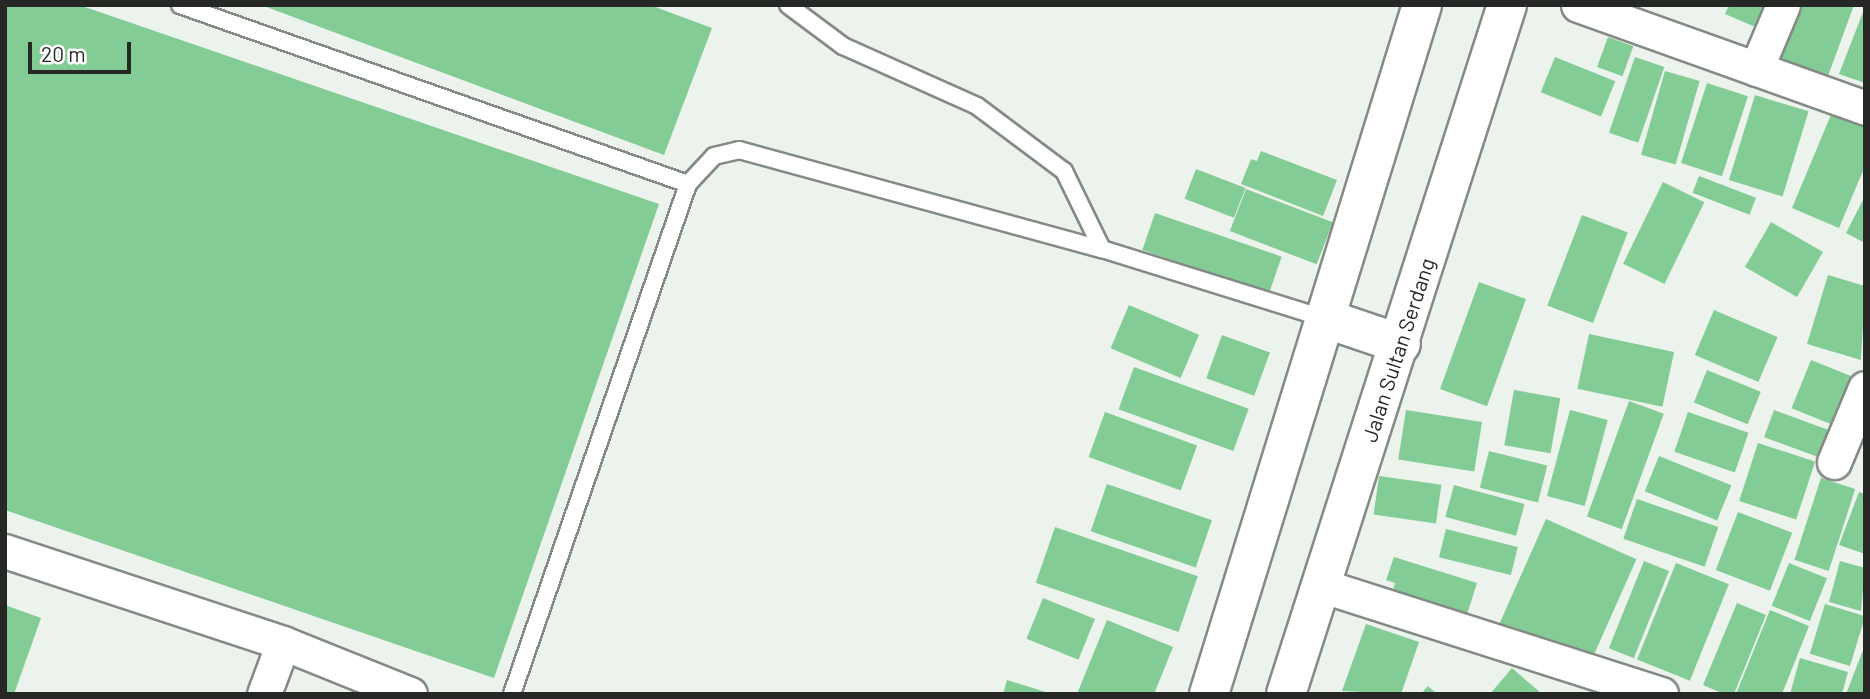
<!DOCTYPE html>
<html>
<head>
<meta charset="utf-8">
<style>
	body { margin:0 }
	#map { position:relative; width:1870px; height:699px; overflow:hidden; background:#ebf3ec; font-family:Barlow,sans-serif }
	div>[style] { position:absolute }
	.building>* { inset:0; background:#84cc95; transform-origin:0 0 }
	.roads { filter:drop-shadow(2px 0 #848b85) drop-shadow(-2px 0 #848b85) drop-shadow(0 2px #848b85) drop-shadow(0 -2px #848b85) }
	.service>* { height:16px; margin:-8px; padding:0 8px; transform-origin:8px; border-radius:8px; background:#fff }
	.minor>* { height:33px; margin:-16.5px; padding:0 16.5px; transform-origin:16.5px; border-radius:16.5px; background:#fff }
	.trunk>* { height:38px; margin:-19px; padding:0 19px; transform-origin:19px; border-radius:19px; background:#fff }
	span { translate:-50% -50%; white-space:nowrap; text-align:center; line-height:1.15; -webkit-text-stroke:6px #fff; paint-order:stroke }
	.street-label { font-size:21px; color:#252825 }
	.frame { position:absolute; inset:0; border:7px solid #252825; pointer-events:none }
	.scale { position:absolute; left:28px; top:42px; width:103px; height:32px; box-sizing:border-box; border:4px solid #252825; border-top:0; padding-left:9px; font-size:21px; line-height:24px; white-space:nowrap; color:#252825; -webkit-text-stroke:5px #fff; paint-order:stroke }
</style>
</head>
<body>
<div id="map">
	<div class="building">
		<div style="clip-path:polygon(5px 5px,79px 5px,659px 204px,494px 678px,5px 510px)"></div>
		<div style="clip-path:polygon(261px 5px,650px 5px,712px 28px,664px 155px)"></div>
		<div style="clip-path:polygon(1729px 5px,1770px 5px,1760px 29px,1725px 14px)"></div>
		<div style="clip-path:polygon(1798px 5px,1854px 5px,1828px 76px,1778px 58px)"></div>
		<div style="clip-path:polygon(1865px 7px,1865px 83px,1839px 74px)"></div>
		<div style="left:1608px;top:37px;width:27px;height:32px;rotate:20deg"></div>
		<div style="left:1555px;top:57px;width:65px;height:38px;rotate:22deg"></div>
		<div style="left:1635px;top:57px;width:31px;height:80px;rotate:19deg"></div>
		<div style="left:1665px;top:71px;width:36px;height:87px;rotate:16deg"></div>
		<div style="left:1707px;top:83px;width:43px;height:84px;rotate:18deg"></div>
		<div style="left:1755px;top:95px;width:56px;height:89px;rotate:17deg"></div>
		<div style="clip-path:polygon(1833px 110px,1865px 123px,1865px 166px,1839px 228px,1792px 208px)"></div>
		<div style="clip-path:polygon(1261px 151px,1337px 180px,1323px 216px,1241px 184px,1251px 159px,1257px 161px)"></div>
		<div style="left:1196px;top:169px;width:53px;height:32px;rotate:21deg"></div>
		<div style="left:1699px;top:176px;width:61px;height:18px;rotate:21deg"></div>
		<div style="left:1663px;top:182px;width:46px;height:91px;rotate:26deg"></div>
		<div style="left:1246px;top:189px;width:93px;height:45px;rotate:21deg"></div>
		<div style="clip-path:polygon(1865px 196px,1865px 243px,1846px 233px)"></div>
		<div style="left:1155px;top:213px;width:134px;height:39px;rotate:19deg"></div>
		<div style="left:1582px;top:215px;width:49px;height:97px;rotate:21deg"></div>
		<div style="left:1771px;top:222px;width:60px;height:52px;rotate:30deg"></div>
		<div style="clip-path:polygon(1828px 275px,1865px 286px,1861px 360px,1807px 344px)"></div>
		<div style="left:1479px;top:282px;width:50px;height:114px;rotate:20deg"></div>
		<div style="left:1129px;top:305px;width:76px;height:47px;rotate:23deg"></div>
		<div style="left:1714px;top:310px;width:69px;height:49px;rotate:23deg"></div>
		<div style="left:1589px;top:334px;width:87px;height:56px;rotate:12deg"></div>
		<div style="left:1222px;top:335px;width:51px;height:46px;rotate:20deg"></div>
		<div style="left:1811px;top:360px;width:51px;height:52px;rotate:22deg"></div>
		<div style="left:1134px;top:367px;width:122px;height:45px;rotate:20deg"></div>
		<div style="left:1707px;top:370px;width:58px;height:35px;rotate:22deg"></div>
		<div style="left:1514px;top:390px;width:47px;height:56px;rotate:10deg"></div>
		<div style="left:1629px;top:401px;width:37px;height:123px;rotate:20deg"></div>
		<div style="left:1406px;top:410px;width:77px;height:50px;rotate:9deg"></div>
		<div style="left:1570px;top:410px;width:39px;height:89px;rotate:15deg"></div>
		<div style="left:1774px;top:410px;width:64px;height:29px;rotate:20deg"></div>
		<div style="left:1105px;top:412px;width:98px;height:48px;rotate:20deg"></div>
		<div style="left:1688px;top:412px;width:64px;height:42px;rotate:19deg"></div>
		<div style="left:1758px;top:443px;width:60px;height:61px;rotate:18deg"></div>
		<div style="left:1489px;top:451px;width:60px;height:38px;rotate:14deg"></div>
		<div style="left:1659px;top:456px;width:78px;height:38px;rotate:22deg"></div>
		<div style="left:1379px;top:476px;width:63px;height:39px;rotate:8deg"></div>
		<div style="left:1821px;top:478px;width:36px;height:86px;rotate:18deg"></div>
		<div style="left:1107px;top:484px;width:111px;height:50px;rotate:19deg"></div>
		<div style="left:1454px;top:485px;width:73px;height:33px;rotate:15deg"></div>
		<div style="clip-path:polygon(1859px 492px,1865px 494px,1865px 554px,1839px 545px)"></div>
		<div style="left:1637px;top:499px;width:86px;height:42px;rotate:19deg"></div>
		<div style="left:1738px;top:512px;width:58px;height:62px;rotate:21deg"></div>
		<div style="left:1546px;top:519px;width:99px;height:119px;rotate:24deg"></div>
		<div style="left:1055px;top:527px;width:151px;height:59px;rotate:19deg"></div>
		<div style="left:1446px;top:529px;width:74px;height:29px;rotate:14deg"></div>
		<div style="clip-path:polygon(1394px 557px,1477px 583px,1463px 627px,1389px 603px,1395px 583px,1386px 580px)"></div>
		<div style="left:1644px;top:561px;width:27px;height:94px;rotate:22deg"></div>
		<div style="clip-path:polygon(1840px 561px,1865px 568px,1861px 611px,1829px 602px)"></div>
		<div style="left:1676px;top:563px;width:57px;height:104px;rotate:22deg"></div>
		<div style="left:1789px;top:563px;width:41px;height:46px;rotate:22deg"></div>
		<div style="left:1043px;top:598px;width:56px;height:44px;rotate:22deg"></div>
		<div style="clip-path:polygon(1737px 603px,1766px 615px,1734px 694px,1724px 694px,1703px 685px)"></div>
		<div style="left:1825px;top:604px;width:42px;height:52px;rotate:17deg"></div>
		<div style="clip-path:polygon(5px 605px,41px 618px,14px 694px,5px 692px)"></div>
		<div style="clip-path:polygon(1770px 610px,1809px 626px,1782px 694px,1736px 694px)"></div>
		<div style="clip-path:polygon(1107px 620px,1173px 647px,1154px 694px,1077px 694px)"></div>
		<div style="clip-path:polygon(1366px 624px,1419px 642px,1401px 694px,1342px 691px)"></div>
		<div style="clip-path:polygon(1865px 645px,1865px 694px,1846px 694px)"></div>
		<div style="clip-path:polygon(1800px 658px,1848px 672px,1842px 694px,1790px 694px)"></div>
		<div style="clip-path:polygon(1512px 668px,1542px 694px,1490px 694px)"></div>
		<div style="clip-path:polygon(1007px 680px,1049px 693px,1049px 694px,1003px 694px)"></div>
		<div style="clip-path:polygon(1428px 686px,1437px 694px,1421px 694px)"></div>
	</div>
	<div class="roads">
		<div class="service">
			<div style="left:180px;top:5px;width:539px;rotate:19.41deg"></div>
			<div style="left:788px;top:5px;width:69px;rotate:36.7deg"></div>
			<div style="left:843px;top:46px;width:147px;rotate:24.1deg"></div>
			<div style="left:977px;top:106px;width:109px;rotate:36.8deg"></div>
			<div style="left:1064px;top:171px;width:87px;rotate:64deg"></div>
			<div style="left:512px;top:694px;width:540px;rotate:-70.96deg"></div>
			<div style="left:688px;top:184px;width:38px;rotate:-47deg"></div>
			<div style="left:714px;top:156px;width:26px;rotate:-13deg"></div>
			<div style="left:739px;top:150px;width:376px;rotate:15.3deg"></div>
			<div style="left:1102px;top:249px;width:236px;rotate:17.3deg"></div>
		</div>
		<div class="minor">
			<div style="left:1578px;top:5px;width:305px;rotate:19.7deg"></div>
			<div style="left:1756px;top:69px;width:69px;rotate:-67.1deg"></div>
			<div style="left:1834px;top:462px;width:80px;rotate:-67.3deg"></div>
			<div style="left:5px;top:551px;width:293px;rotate:18.3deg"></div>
			<div style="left:283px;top:643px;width:137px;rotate:21.9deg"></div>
			<div style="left:1320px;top:585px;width:358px;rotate:17.7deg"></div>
			<div style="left:264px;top:694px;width:54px;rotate:-69.6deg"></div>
		</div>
		<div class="trunk">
			<div style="left:1327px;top:319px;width:78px;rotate:18.7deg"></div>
			<div style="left:1209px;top:694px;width:721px;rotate:-72.82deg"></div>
			<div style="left:1286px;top:694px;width:724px;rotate:-72.22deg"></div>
		</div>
	</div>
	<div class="street-label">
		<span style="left:1398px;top:350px;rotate:-72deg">Jalan Sultan Serdang</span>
	</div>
	<div class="frame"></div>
	<div class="scale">20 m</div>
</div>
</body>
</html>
